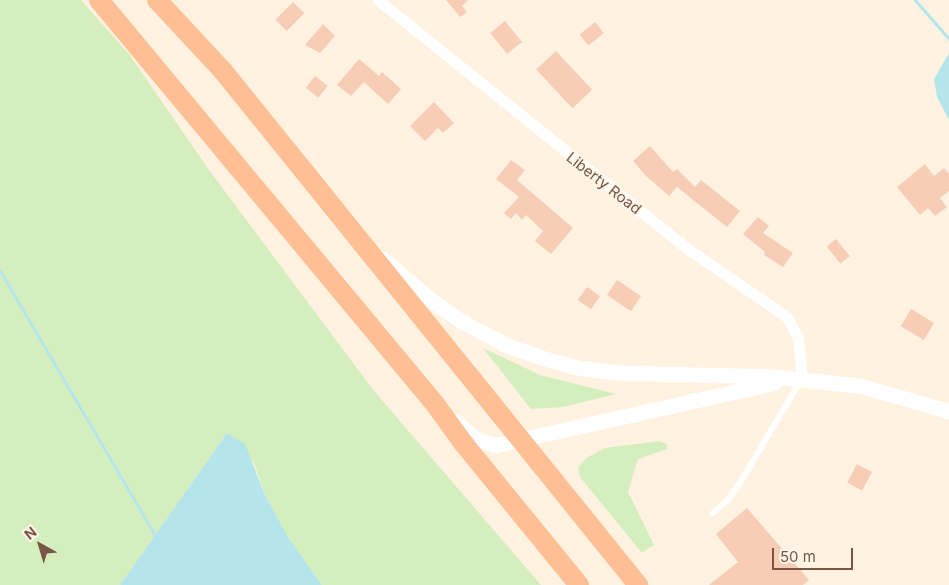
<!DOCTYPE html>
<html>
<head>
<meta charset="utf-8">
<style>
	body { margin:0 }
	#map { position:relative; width:949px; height:585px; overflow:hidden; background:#fff2e1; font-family:Inter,sans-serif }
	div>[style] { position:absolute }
	.green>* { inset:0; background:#d4eebe }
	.water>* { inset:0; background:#b4e5ea }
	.stream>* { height:3px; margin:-1.5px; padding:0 1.5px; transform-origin:1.5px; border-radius:1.5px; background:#b4e5ea }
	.building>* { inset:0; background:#f7cdb6; transform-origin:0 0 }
	.service>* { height:5.5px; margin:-2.75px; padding:0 2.75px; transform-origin:2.75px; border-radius:2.75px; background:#fff }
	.minor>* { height:11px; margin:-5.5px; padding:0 5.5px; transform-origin:5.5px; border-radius:5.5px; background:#fff }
	.tertiary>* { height:15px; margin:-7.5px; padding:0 7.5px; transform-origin:7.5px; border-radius:7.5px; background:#fff }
	.trunk>* { height:20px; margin:-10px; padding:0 10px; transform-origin:10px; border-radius:10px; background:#ffbf95 }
	span { translate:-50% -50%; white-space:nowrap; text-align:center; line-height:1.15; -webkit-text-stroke:4px #fff6ea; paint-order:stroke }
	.street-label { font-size:15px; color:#795545 }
	.north { position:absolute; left:15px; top:520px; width:50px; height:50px; -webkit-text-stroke:4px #fff6ea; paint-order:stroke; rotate:321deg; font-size:14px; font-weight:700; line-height:20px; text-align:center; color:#795545 }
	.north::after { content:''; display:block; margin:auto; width:18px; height:22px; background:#795545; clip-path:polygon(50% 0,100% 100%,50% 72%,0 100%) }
	.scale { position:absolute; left:772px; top:548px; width:81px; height:22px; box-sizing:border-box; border:2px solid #795545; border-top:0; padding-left:6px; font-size:15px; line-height:18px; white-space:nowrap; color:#795545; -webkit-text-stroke:4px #fff6ea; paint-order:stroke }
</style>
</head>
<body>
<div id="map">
	<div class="green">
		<div style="clip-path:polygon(0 0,81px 0,129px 54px,209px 170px,374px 391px,541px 585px,322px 585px,288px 537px,265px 495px,254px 463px,227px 433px,120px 585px,0 585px)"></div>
		<div style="clip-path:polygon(483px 348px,540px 375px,616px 394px,563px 407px,531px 409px)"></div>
		<div style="clip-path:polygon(659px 441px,667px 444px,667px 449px,638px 459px,628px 492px,654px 545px,642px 553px,580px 477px,578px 468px,586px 458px,605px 448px)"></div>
	</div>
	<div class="water">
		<div style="clip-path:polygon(949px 53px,949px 120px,937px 97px,934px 79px)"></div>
		<div style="clip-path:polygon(227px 433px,245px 444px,265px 495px,288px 537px,322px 585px,120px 585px)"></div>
	</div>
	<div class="stream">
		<div style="left:915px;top:0;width:52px;rotate:48.9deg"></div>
		<div style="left:0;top:271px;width:308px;rotate:59.6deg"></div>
	</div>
	<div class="building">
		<div style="clip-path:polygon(446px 0,468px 0,462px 6px,467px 12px,460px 17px)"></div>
		<div style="left:293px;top:2px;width:16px;height:25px;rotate:45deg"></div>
		<div style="left:505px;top:21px;width:27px;height:19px;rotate:51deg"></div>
		<div style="left:595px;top:22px;width:14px;height:20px;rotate:51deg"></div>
		<div style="clip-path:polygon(323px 24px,335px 36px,320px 53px,305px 45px)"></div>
		<div style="left:556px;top:51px;width:53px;height:27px;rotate:47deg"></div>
		<div style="clip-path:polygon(359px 59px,379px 76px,382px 72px,401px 89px,388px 104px,364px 82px,351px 96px,337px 85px)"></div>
		<div style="left:315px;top:76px;width:16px;height:15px;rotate:38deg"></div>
		<div style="clip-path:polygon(434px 102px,454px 123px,443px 133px,438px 128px,425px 141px,410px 126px)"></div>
		<div style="clip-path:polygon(650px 146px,673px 172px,677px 169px,695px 187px,701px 180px,740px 211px,727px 227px,677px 187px,669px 196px,646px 176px,633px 161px)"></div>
		<div style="clip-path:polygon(511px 160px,525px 170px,517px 180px,573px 228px,551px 254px,535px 241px,543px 231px,526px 215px,522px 220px,516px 213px,511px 219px,504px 213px,519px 197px,496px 179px)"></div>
		<div style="clip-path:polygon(925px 164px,934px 176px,944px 168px,949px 174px,949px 191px,940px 198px,947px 207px,935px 216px,928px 208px,920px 215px,897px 187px)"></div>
		<div style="clip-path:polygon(758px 217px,769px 226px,763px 233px,793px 253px,783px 267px,764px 255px,765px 252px,743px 234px)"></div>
		<div style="left:836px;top:239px;width:22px;height:12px;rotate:51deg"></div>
		<div style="left:617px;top:280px;width:29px;height:18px;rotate:34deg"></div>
		<div style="left:587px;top:287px;width:16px;height:16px;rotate:35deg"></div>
		<div style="left:911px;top:309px;width:27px;height:20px;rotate:31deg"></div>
		<div style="left:857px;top:464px;width:17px;height:21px;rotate:28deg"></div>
		<div style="clip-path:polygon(747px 508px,809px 580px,803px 585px,709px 585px,738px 562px,716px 534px)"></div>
	</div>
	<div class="service">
		<div style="left:713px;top:513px;width:21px;rotate:-41deg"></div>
		<div style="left:729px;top:499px;width:25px;rotate:-56deg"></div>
		<div style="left:743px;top:478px;width:114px;rotate:-59.4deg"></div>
	</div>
	<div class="minor">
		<div style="left:378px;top:0;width:398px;rotate:38.8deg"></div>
		<div style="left:688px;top:249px;width:120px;rotate:34.5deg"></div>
		<div style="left:787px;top:317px;width:24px;rotate:62deg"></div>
		<div style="left:798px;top:338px;width:41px;rotate:84.4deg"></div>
	</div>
	<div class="tertiary">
		<div style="left:382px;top:258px;width:65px;rotate:40.6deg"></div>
		<div style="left:431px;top:300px;width:39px;rotate:35deg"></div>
		<div style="left:463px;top:322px;width:49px;rotate:28.1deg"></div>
		<div style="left:506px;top:345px;width:42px;rotate:19.3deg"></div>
		<div style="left:546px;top:359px;width:35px;rotate:15deg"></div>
		<div style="left:580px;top:368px;width:44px;rotate:6.5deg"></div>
		<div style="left:624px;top:373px;width:146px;rotate:1.2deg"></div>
		<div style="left:770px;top:376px;width:92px;rotate:6.3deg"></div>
		<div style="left:861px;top:386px;width:91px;rotate:15.9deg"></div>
		<div style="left:454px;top:421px;width:31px;rotate:38deg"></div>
		<div style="left:478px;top:440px;width:19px;rotate:16deg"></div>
		<div style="left:496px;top:445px;width:285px;rotate:-12.6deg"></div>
	</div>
	<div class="trunk">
		<div style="left:99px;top:0;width:525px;rotate:50.25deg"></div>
		<div style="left:435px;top:404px;width:49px;rotate:54.1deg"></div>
		<div style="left:464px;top:444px;width:182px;rotate:50.8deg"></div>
		<div style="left:157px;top:0;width:97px;rotate:47.1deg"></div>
		<div style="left:223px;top:71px;width:661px;rotate:51.08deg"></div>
	</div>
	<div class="street-label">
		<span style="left:604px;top:183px;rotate:38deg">Liberty Road</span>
	</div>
	<div class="north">N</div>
	<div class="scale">50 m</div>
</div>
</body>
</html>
